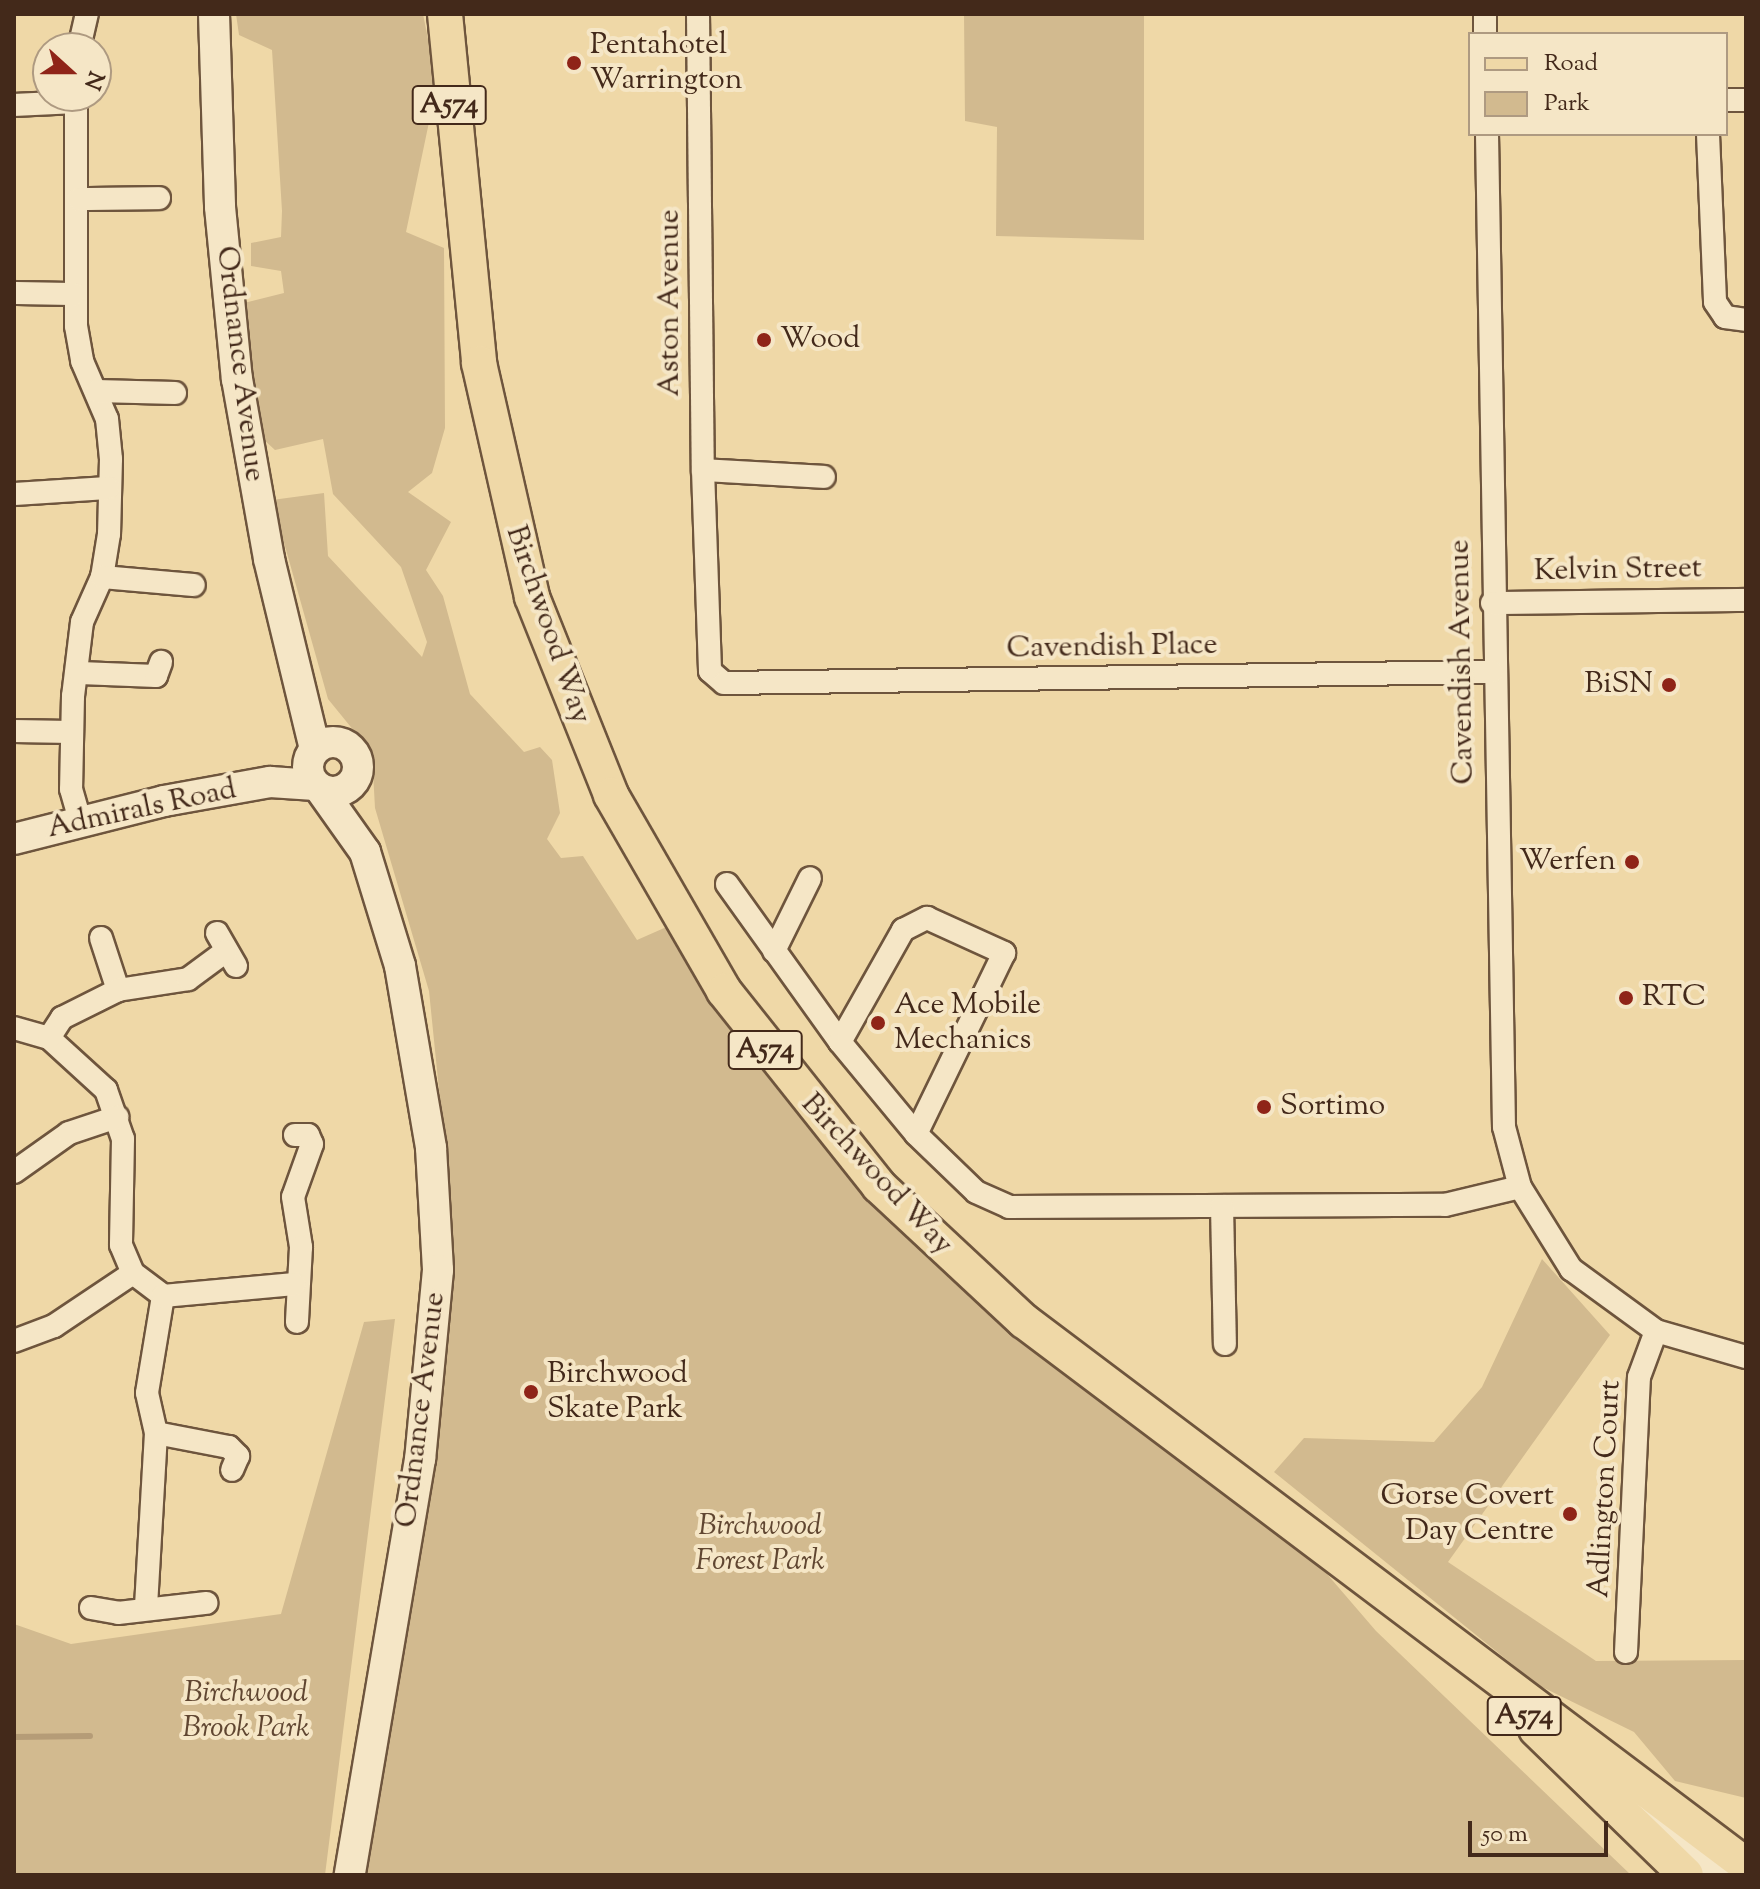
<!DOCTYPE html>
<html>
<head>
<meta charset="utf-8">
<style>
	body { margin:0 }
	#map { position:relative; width:1760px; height:1889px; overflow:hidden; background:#efd8a7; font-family:"Sorts Mill Goudy",serif }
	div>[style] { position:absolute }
	.green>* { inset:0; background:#d2ba8f }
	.stream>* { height:6px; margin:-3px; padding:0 3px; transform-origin:3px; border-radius:3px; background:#b59c77 }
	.roads { filter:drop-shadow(2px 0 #6e553d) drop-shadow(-2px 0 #6e553d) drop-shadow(0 2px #6e553d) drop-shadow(0 -2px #6e553d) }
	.street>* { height:22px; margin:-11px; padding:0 11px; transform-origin:11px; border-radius:11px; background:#f5e6c6 }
	.secondary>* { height:30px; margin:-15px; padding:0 15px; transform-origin:15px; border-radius:15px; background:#f5e6c6 }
	.secondary>.ring { margin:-15px; padding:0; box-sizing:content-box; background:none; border:30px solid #f5e6c6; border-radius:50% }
	.primary>* { height:34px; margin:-17px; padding:0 17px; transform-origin:17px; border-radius:17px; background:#efd8a7 }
	.dots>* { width:22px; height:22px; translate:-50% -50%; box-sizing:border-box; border:4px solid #f5e6c6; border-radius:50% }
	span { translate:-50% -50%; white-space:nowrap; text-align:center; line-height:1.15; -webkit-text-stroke:8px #f5e6c6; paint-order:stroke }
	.shield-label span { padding:2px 6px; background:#f5e6c6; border:2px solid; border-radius:6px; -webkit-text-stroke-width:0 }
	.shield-label { font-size:28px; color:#43291a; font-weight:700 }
	.poi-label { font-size:30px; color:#43291a }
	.left { translate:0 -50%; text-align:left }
	.right { translate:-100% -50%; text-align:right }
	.street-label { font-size:30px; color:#43291a }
	.park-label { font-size:30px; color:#604631; font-style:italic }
	.frame { position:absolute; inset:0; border:16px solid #43291a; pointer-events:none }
	.legend { position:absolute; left:1468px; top:32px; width:260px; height:104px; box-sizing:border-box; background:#f5e6c6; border:2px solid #ae9a81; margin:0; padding:10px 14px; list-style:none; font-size:24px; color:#43291a }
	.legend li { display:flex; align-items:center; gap:16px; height:40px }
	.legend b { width:40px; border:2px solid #ae9a81 }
	.north { position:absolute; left:32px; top:32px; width:80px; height:80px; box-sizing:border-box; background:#f5e6c6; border:2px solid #ae9a81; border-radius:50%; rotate:111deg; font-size:22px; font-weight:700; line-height:32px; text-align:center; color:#43291a }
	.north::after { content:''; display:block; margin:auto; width:28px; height:36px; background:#8f2418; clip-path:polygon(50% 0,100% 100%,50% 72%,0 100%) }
	.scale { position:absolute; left:1468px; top:1821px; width:140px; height:36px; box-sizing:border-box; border:4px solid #43291a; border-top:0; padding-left:10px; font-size:24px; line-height:28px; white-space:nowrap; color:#43291a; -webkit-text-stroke:6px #f5e6c6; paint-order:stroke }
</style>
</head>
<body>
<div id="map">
	<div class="green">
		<div style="clip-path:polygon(236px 14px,423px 14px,437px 84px,406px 232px,444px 248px,445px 428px,432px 473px,408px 492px,451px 522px,426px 570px,443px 596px,470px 694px,524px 752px,540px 747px,552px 760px,560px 813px,547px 839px,561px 858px,583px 856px,637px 940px,671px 925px,858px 1175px,1296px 1538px,1376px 1631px,1631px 1875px,367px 1875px,444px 1391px,452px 1218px,429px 991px,375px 808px,372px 753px,328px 699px,272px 500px,324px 493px,328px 556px,422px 657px,427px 642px,401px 567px,333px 494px,323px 439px,275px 450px,262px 438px,244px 303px,284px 293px,281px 271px,251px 266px,251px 243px,281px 237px,282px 211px,272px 50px,239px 35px)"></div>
		<div style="clip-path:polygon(964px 14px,1144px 14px,1144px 240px,996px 236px,997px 127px,965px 121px)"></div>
		<div style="clip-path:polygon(1542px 1259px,1610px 1335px,1448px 1562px,1596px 1661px,1746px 1660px,1746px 1798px,1675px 1781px,1634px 1732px,1538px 1685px,1274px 1472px,1304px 1438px,1434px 1442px,1482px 1387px)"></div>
		<div style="clip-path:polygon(395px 1319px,325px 1875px,14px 1875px,14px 1624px,71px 1644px,281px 1614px,364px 1322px)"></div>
	</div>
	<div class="stream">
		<div style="left:14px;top:1737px;width:76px;rotate:-0.8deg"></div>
	</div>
	<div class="roads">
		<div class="street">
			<div style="left:698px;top:14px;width:456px;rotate:89.4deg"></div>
			<div style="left:703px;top:470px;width:121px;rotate:3.3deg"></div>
			<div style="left:1485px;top:14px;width:20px;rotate:90deg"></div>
			<div style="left:79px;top:48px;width:35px;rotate:-77deg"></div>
			<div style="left:76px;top:96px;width:230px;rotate:90deg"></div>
			<div style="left:76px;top:326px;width:36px;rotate:80deg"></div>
			<div style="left:82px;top:361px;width:63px;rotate:66.7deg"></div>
			<div style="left:107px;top:419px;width:40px;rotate:84.3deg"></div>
			<div style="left:111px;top:459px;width:75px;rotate:91.5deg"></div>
			<div style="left:109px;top:534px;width:44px;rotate:99.2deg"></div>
			<div style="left:102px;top:577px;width:49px;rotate:114deg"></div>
			<div style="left:82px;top:622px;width:75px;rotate:96.9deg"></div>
			<div style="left:73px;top:696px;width:93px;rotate:91.2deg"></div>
			<div style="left:71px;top:789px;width:32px;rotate:74deg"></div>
			<div style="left:1726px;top:100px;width:20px"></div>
			<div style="left:14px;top:105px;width:62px;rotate:-2.8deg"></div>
			<div style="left:1487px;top:134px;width:993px;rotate:89.02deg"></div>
			<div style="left:1504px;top:1127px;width:62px;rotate:75.1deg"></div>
			<div style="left:1520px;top:1187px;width:97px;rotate:58.1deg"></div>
			<div style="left:1571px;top:1269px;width:105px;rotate:36.1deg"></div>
			<div style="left:1656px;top:1331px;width:94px;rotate:16.1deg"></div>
			<div style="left:1708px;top:134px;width:168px;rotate:87.6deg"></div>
			<div style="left:1715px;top:302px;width:18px;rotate:56deg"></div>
			<div style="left:1725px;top:317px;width:21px;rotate:8deg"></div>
			<div style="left:79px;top:199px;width:80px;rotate:-0.7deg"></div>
			<div style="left:14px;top:293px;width:60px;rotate:1deg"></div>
			<div style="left:97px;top:391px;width:78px;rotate:1.5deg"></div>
			<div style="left:703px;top:470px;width:201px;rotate:88deg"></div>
			<div style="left:710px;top:671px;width:18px;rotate:41deg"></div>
			<div style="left:724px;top:683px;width:768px;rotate:-0.82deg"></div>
			<div style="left:14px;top:494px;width:94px;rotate:-3.7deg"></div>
			<div style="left:102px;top:577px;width:92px;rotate:5deg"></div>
			<div style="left:1492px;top:603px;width:254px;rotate:-0.7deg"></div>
			<div style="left:80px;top:673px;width:76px;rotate:2.3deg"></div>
			<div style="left:156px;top:676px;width:15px;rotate:-70deg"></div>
			<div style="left:14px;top:731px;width:57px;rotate:1deg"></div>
			<div style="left:727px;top:884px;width:194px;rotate:54.4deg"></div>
			<div style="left:840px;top:1042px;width:119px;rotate:50.4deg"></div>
			<div style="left:916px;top:1134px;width:83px;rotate:44deg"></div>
			<div style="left:976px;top:1192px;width:36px;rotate:24deg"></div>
			<div style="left:1009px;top:1207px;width:436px;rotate:-0.3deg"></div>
			<div style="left:1445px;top:1205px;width:77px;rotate:-13.5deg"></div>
			<div style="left:217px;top:933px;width:38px;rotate:60deg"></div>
			<div style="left:101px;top:938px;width:55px;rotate:71.9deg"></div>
			<div style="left:774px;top:951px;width:81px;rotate:-63.7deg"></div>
			<div style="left:14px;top:1028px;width:36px;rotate:16deg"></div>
			<div style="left:49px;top:1038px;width:77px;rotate:42.4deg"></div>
			<div style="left:106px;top:1090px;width:52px;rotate:70.9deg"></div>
			<div style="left:123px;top:1139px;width:106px;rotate:91.1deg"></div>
			<div style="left:121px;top:1245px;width:30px;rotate:67deg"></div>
			<div style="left:133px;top:1273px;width:38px;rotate:37deg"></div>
			<div style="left:163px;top:1296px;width:98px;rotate:99.4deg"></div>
			<div style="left:147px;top:1393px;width:41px;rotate:77.3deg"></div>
			<div style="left:156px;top:1433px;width:172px;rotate:93.3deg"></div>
			<div style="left:49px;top:1038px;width:24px;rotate:-57deg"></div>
			<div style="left:62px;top:1018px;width:63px;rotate:-26.6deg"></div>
			<div style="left:118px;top:990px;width:71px;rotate:-8.9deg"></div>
			<div style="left:188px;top:979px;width:47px;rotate:-36.4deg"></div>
			<div style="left:840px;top:1042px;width:129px;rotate:-60.6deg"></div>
			<div style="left:903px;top:930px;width:27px;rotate:-27deg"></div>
			<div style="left:927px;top:918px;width:85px;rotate:24.4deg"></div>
			<div style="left:1004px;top:953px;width:201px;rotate:115.9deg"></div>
			<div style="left:295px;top:1135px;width:13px"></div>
			<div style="left:308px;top:1135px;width:10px;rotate:66deg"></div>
			<div style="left:312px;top:1144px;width:56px;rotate:109.7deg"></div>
			<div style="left:293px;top:1197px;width:51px;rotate:80.9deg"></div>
			<div style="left:301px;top:1247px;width:75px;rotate:93.1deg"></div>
			<div style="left:14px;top:1172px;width:67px;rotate:-35.3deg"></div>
			<div style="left:69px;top:1133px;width:51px;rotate:-18.4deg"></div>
			<div style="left:1222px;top:1206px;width:138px;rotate:88.8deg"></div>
			<div style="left:163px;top:1296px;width:132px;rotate:-5.2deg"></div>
			<div style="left:14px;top:1341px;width:43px;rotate:-20.6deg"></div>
			<div style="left:54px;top:1326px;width:95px;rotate:-33.9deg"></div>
			<div style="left:156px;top:1433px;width:74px;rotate:10.9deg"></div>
			<div style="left:229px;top:1447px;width:13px;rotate:45deg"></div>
			<div style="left:238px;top:1456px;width:15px;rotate:113deg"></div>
			<div style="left:91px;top:1608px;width:27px;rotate:10deg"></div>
			<div style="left:118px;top:1613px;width:89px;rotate:-6.5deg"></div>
			<div style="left:1626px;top:1652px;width:275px;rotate:-87.3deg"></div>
			<div style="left:1639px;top:1377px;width:49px;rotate:-69.7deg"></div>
		</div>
		<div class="secondary">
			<div style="left:214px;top:14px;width:193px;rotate:88.2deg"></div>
			<div style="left:220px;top:207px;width:173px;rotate:84.4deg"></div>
			<div style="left:237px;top:379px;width:183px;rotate:79.9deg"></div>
			<div style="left:269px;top:559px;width:195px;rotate:76.4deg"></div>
			<div class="ring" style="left:308px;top:742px;width:20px;height:20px"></div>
			<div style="left:321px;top:790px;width:76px;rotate:54.6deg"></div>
			<div style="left:365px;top:852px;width:119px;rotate:72.9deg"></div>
			<div style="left:400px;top:966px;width:185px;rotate:80.3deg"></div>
			<div style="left:431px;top:1148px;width:122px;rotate:86.7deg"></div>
			<div style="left:438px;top:1270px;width:190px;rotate:95.4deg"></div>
			<div style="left:420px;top:1459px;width:422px;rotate:99.6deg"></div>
			<div style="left:14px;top:839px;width:155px;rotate:-14.2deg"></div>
			<div style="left:164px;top:801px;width:108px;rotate:-10.2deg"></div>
			<div style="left:270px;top:782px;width:45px;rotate:3.8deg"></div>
			<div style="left:1643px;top:1806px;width:106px;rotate:40.4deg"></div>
		</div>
		<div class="primary">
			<div style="left:445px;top:14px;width:351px;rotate:84.4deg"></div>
			<div style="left:479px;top:363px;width:240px;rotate:77.2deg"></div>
			<div style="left:532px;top:597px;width:213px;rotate:68.2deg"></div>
			<div style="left:611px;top:795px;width:226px;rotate:60deg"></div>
			<div style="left:724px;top:991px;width:249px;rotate:51.5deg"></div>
			<div style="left:879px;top:1186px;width:198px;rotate:43deg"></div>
			<div style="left:1024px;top:1321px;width:904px;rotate:37deg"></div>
			<div style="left:1536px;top:1729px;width:209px;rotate:44.2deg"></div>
		</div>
	</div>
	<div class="dots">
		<div style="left:574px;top:63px;background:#8f2418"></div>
		<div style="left:764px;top:340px;background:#8f2418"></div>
		<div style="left:1669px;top:685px;background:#8f2418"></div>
		<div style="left:1632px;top:862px;background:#8f2418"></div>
		<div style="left:1626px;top:998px;background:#8f2418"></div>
		<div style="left:878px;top:1023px;background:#8f2418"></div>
		<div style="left:1264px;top:1107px;background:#8f2418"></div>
		<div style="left:531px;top:1392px;background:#8f2418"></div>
		<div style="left:1570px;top:1514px;background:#8f2418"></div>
	</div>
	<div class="shield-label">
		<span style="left:449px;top:105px">A574</span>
		<span style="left:765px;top:1050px">A574</span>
		<span style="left:1524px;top:1716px">A574</span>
	</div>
	<div class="poi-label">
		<span class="left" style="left:590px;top:63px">Pentahotel<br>Warrington</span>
		<span class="left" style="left:780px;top:340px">Wood</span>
		<span class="right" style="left:1653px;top:685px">BiSN</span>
		<span class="right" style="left:1616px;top:862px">Werfen</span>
		<span class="left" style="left:1642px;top:998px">RTC</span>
		<span class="left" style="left:894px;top:1023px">Ace Mobile<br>Mechanics</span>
		<span class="left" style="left:1280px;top:1107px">Sortimo</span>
		<span class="left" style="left:547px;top:1392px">Birchwood<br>Skate Park</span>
		<span class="right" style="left:1554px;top:1514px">Gorse Covert<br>Day Centre</span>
	</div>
	<div class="street-label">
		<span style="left:671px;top:303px;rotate:-90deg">Aston Avenue</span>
		<span style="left:239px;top:364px;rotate:83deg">Ordnance Avenue</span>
		<span style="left:1618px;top:571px;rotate:-1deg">Kelvin Street</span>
		<span style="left:547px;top:625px;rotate:71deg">Birchwood Way</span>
		<span style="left:1112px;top:648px;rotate:-1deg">Cavendish Place</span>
		<span style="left:1463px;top:662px;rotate:-91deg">Cavendish Avenue</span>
		<span style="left:142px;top:810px;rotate:-12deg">Admirals Road</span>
		<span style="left:876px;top:1175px;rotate:47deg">Birchwood Way</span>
		<span style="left:422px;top:1410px;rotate:-83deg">Ordnance Avenue</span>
		<span style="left:1606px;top:1489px;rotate:-87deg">Adlington Court</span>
	</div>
	<div class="park-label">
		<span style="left:760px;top:1544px">Birchwood<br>Forest Park</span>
		<span style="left:246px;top:1711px">Birchwood<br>Brook Park</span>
	</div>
	<div class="frame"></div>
	<ul class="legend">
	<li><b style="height:10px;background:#efd8a7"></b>Road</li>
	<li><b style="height:22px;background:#d2ba8f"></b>Park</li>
	</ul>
	<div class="north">N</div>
	<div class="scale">50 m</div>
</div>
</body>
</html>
